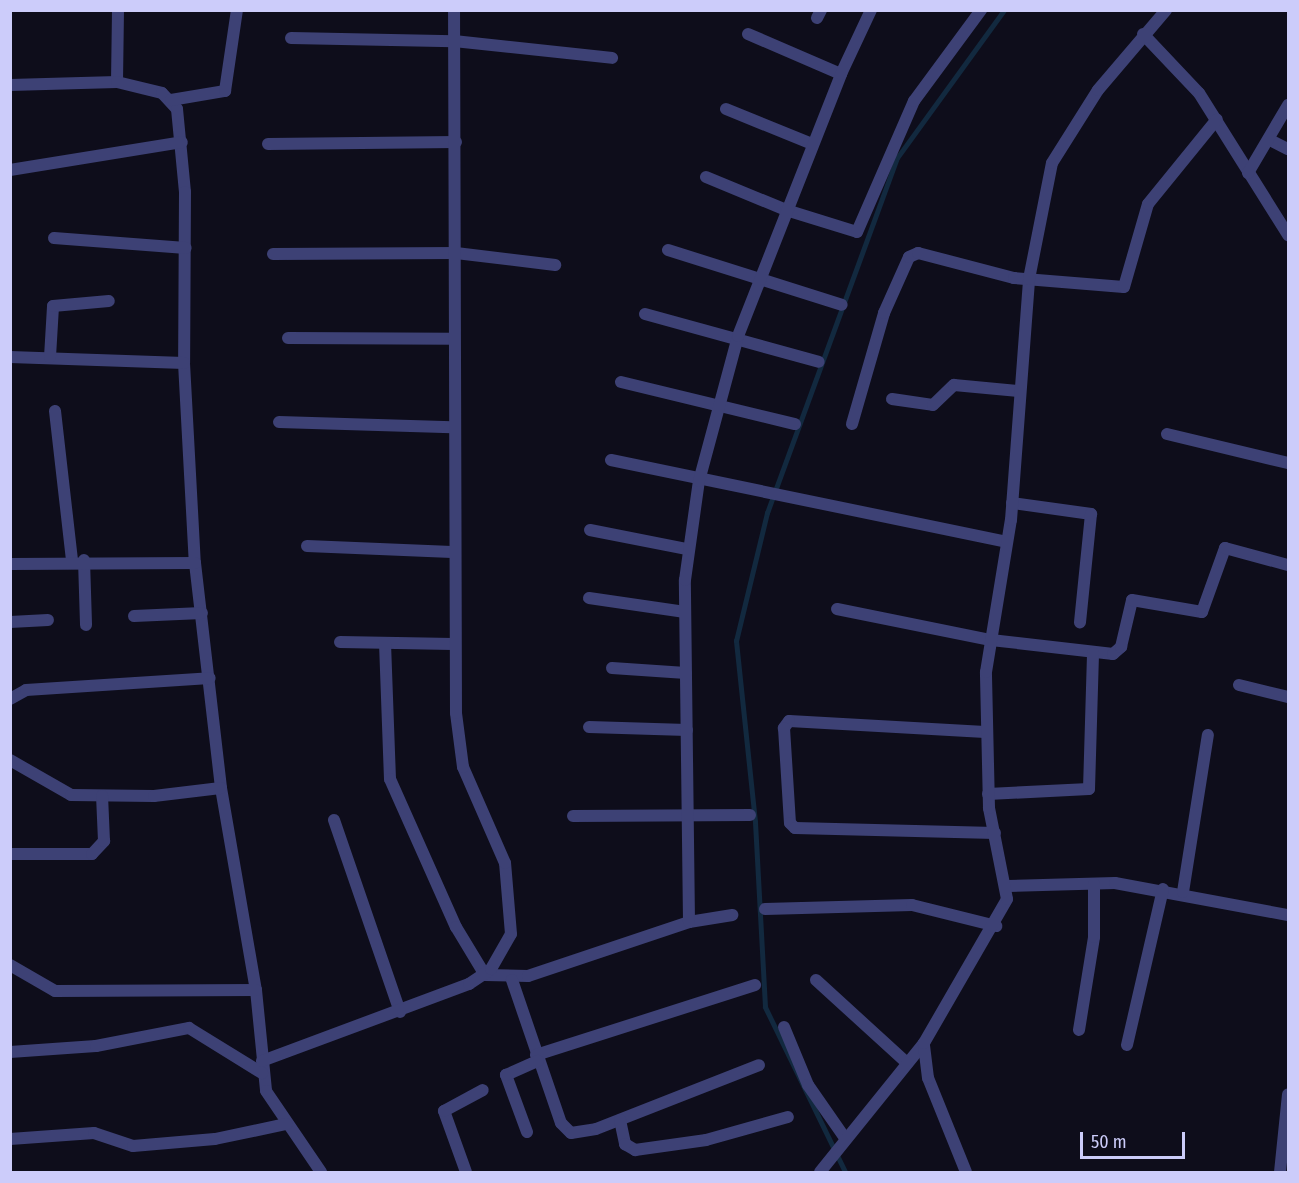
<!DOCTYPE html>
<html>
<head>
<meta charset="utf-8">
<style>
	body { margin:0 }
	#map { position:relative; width:1299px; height:1183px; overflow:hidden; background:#0e0d1b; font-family:"Fira Sans Condensed",sans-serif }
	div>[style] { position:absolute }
	.stream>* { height:4.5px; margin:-2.25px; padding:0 2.25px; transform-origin:2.25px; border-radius:2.25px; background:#12293f }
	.street>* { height:12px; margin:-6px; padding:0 6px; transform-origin:6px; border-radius:6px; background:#3d4175 }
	span { translate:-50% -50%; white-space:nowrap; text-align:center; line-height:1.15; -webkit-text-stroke:5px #0e0d1b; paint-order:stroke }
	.frame { position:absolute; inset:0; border:12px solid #ccccfa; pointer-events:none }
	.scale { position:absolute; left:1080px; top:1132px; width:105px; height:27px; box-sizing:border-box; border:3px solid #ccccfa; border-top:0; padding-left:8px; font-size:18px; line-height:21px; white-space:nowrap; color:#ccccfa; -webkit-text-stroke:4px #0e0d1b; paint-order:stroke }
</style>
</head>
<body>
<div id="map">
	<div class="stream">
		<div style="left:845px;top:1172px;width:183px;rotate:-115.9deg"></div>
		<div style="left:765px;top:1007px;width:185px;rotate:-93.1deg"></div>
		<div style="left:755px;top:822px;width:182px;rotate:-96deg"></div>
		<div style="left:736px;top:641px;width:132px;rotate:-76.4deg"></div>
		<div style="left:767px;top:513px;width:378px;rotate:-69.9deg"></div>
		<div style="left:897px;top:158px;width:183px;rotate:-54.1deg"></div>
	</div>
	<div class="street">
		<div style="left:817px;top:18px;width:9px;rotate:-63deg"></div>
		<div style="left:748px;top:34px;width:101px;rotate:23.3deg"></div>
		<div style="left:1143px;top:34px;width:81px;rotate:46.5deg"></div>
		<div style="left:1199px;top:93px;width:168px;rotate:57.9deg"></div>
		<div style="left:291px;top:38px;width:163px;rotate:1.1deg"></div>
		<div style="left:454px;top:41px;width:159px;rotate:6.1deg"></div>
		<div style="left:117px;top:82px;width:72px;rotate:-89.2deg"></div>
		<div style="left:10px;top:85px;width:107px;rotate:-1.6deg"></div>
		<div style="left:117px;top:82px;width:46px;rotate:13.7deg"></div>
		<div style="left:162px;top:93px;width:22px;rotate:47deg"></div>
		<div style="left:177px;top:109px;width:83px;rotate:84.5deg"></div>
		<div style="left:185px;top:192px;width:171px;rotate:90.3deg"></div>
		<div style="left:184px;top:363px;width:200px;rotate:86.9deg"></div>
		<div style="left:195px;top:563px;width:226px;rotate:83.4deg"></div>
		<div style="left:221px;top:788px;width:205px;rotate:80.2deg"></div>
		<div style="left:256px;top:990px;width:101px;rotate:84.3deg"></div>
		<div style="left:266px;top:1091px;width:98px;rotate:55.8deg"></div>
		<div style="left:171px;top:100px;width:55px;rotate:-9.5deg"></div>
		<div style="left:225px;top:91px;width:82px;rotate:-81.6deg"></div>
		<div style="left:726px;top:109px;width:93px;rotate:22.1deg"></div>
		<div style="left:1270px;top:140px;width:20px;rotate:27deg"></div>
		<div style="left:268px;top:144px;width:188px;rotate:-0.6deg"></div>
		<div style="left:10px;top:170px;width:174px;rotate:-9.2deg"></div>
		<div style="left:1248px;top:173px;width:79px;rotate:-59.5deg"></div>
		<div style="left:706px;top:177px;width:87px;rotate:22.4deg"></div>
		<div style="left:786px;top:210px;width:74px;rotate:17.2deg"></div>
		<div style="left:857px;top:232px;width:143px;rotate:-66.5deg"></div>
		<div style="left:914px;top:101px;width:113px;rotate:-53.6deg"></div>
		<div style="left:54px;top:238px;width:132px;rotate:4.3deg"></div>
		<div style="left:668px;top:250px;width:182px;rotate:17.5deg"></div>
		<div style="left:273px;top:254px;width:183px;rotate:-0.3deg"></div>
		<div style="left:456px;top:253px;width:100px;rotate:6.9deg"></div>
		<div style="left:645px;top:314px;width:180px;rotate:15.4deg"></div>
		<div style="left:288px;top:338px;width:166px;rotate:0.3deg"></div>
		<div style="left:10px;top:357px;width:174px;rotate:2deg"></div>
		<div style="left:50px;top:357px;width:51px;rotate:-86.6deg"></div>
		<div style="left:53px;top:306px;width:56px;rotate:-5.1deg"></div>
		<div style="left:621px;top:382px;width:179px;rotate:13.6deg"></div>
		<div style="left:892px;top:399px;width:41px;rotate:8.3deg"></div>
		<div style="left:933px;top:405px;width:29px;rotate:-44deg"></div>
		<div style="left:954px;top:385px;width:65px;rotate:5.3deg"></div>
		<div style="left:55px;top:411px;width:150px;rotate:83.5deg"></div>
		<div style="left:279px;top:422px;width:173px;rotate:1.7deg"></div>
		<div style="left:852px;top:424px;width:116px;rotate:-73.9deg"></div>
		<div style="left:884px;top:313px;width:61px;rotate:-65.9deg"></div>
		<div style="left:909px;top:257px;width:10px;rotate:-24deg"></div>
		<div style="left:918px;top:253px;width:99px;rotate:14.6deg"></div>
		<div style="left:1014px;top:278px;width:110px;rotate:4.7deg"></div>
		<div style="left:1124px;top:287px;width:86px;rotate:-73.9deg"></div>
		<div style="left:1148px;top:204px;width:109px;rotate:-50.9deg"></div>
		<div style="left:1167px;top:434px;width:124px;rotate:13.5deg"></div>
		<div style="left:611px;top:460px;width:404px;rotate:11.7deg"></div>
		<div style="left:1012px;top:503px;width:80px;rotate:7.9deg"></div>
		<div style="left:1091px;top:514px;width:109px;rotate:95.8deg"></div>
		<div style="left:590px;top:530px;width:99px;rotate:11.1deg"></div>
		<div style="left:307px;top:546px;width:145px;rotate:2.4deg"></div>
		<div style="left:84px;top:560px;width:65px;rotate:88.2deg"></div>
		<div style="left:10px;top:564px;width:185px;rotate:-0.3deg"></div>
		<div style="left:589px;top:598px;width:97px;rotate:8.3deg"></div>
		<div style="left:837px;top:609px;width:157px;rotate:11.4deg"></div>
		<div style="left:991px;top:640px;width:123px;rotate:6.5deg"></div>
		<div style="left:1113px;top:654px;width:11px;rotate:-41deg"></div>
		<div style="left:1121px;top:647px;width:48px;rotate:-76.8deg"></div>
		<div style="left:1132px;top:600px;width:71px;rotate:9.7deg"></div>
		<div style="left:1202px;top:612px;width:68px;rotate:-70.2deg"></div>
		<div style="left:1225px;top:548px;width:65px;rotate:15.1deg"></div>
		<div style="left:134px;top:616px;width:68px;rotate:-2.5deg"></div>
		<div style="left:10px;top:622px;width:38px;rotate:-3deg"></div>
		<div style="left:340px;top:642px;width:113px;rotate:1deg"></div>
		<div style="left:385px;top:643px;width:136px;rotate:87.9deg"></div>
		<div style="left:390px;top:779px;width:162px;rotate:66deg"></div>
		<div style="left:456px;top:927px;width:56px;rotate:58.9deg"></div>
		<div style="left:485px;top:975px;width:43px;rotate:1.3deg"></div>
		<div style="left:528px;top:976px;width:170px;rotate:-18.5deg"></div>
		<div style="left:689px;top:922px;width:44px;rotate:-9.2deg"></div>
		<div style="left:612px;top:668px;width:74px;rotate:3.9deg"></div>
		<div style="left:1239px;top:685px;width:50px;rotate:13.8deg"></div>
		<div style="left:10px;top:699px;width:18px;rotate:-29deg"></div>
		<div style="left:26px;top:690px;width:184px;rotate:-3.7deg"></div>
		<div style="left:589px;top:727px;width:98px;rotate:1.8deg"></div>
		<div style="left:985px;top:732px;width:196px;rotate:-176.8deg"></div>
		<div style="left:789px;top:721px;width:9px;rotate:126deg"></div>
		<div style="left:784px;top:728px;width:95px;rotate:86.4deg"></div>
		<div style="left:790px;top:823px;width:7px;rotate:45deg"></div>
		<div style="left:795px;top:828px;width:200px;rotate:1.4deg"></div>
		<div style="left:10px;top:760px;width:70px;rotate:29.8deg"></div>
		<div style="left:71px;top:795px;width:83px;rotate:0.7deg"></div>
		<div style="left:154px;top:796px;width:67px;rotate:-6.8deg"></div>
		<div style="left:988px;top:794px;width:101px;rotate:-2.8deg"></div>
		<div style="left:1089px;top:789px;width:136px;rotate:-88.3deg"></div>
		<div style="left:573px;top:816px;width:177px;rotate:-0.3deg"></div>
		<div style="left:334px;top:820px;width:203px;rotate:71deg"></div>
		<div style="left:10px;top:854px;width:82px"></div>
		<div style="left:92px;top:854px;width:18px;rotate:-47deg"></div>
		<div style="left:104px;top:841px;width:45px;rotate:-92.5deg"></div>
		<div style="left:1008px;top:886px;width:107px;rotate:-1.6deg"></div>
		<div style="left:1115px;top:883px;width:176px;rotate:10.5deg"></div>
		<div style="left:1183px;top:892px;width:159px;rotate:-81deg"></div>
		<div style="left:765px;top:909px;width:147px;rotate:-1.6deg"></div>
		<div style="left:912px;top:905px;width:87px;rotate:14deg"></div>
		<div style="left:689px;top:922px;width:342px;rotate:-90.7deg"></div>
		<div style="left:685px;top:580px;width:100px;rotate:-82deg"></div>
		<div style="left:699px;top:481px;width:150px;rotate:-74.9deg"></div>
		<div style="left:738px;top:336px;width:282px;rotate:-68.5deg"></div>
		<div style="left:841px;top:74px;width:71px;rotate:-64.9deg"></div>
		<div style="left:10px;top:965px;width:52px;rotate:30deg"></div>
		<div style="left:55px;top:991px;width:201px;rotate:-0.3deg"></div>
		<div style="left:512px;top:980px;width:151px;rotate:71.1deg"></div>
		<div style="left:561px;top:1123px;width:14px;rotate:45deg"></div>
		<div style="left:571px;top:1133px;width:25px;rotate:-9deg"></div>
		<div style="left:596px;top:1129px;width:175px;rotate:-21.4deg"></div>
		<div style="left:816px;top:980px;width:123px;rotate:42.4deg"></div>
		<div style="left:784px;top:1027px;width:63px;rotate:67.5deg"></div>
		<div style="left:808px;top:1085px;width:65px;rotate:55.1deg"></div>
		<div style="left:1079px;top:1030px;width:94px;rotate:-80.8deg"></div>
		<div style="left:1094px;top:937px;width:53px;rotate:-90deg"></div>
		<div style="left:1127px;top:1045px;width:160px;rotate:-77deg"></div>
		<div style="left:10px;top:1052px;width:86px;rotate:-4deg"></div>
		<div style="left:96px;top:1046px;width:95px;rotate:-11deg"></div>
		<div style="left:189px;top:1028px;width:86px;rotate:31.7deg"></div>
		<div style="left:536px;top:1055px;width:230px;rotate:-17.7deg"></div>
		<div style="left:262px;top:1061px;width:221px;rotate:-20.4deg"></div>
		<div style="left:469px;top:984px;width:27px;rotate:-34deg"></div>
		<div style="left:491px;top:969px;width:40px;rotate:-60.3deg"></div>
		<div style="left:511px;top:934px;width:71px;rotate:-94.8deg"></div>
		<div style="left:505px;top:863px;width:105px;rotate:-113.6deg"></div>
		<div style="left:463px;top:767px;width:54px;rotate:-97.4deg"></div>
		<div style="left:456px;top:713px;width:703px;rotate:-90.16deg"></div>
		<div style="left:620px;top:1120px;width:25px;rotate:78deg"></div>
		<div style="left:625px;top:1144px;width:12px;rotate:31deg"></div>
		<div style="left:635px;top:1150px;width:72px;rotate:-8deg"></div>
		<div style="left:706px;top:1140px;width:85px;rotate:-15.7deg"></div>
		<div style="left:527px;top:1132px;width:61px;rotate:-110.2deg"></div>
		<div style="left:506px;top:1075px;width:35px;rotate:-24deg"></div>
		<div style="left:10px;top:1139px;width:84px;rotate:-4.1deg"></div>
		<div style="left:94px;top:1133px;width:41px;rotate:18.4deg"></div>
		<div style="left:133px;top:1146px;width:82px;rotate:-4.9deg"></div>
		<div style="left:215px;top:1139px;width:73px;rotate:-11.9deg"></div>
		<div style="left:466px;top:1172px;width:65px;rotate:-109.8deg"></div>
		<div style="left:444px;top:1111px;width:44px;rotate:-28.3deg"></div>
		<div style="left:820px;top:1172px;width:166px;rotate:-51.1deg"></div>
		<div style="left:966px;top:1172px;width:101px;rotate:-112deg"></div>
		<div style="left:928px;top:1078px;width:35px;rotate:-97deg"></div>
		<div style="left:924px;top:1043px;width:166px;rotate:-60deg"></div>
		<div style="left:1007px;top:899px;width:93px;rotate:-101.2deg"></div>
		<div style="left:989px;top:808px;width:136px;rotate:-91.3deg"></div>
		<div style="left:986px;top:672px;width:154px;rotate:-80.7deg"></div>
		<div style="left:1011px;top:520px;width:242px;rotate:-85.7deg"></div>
		<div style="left:1029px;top:279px;width:118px;rotate:-78.8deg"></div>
		<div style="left:1052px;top:163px;width:86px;rotate:-57.8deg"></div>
		<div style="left:1098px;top:90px;width:105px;rotate:-49.6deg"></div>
		<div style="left:1280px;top:1172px;width:78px;rotate:-84.1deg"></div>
	</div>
	<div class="frame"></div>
	<div class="scale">50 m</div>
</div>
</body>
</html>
